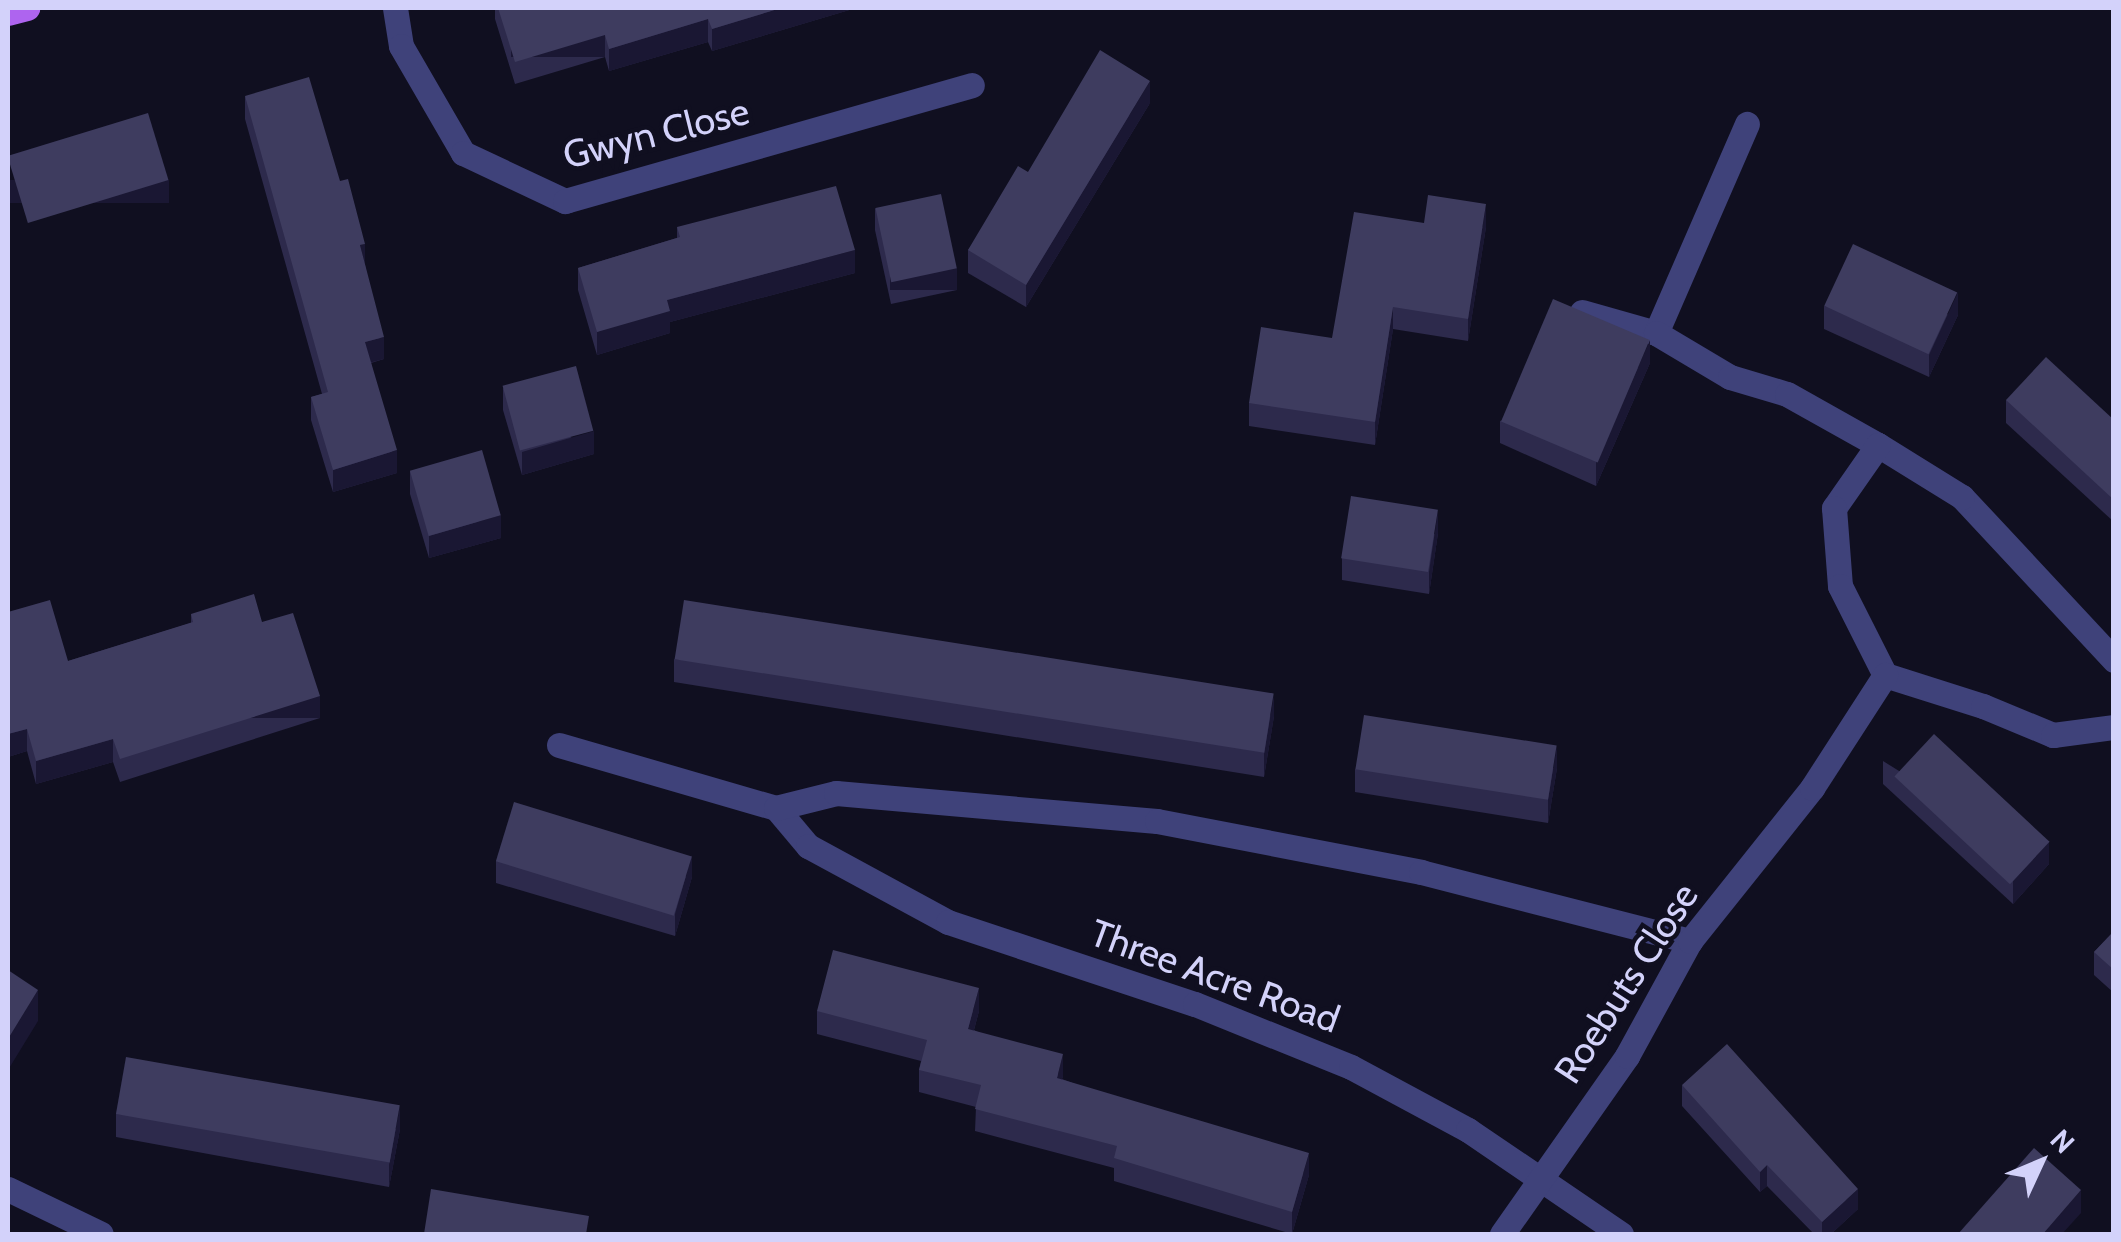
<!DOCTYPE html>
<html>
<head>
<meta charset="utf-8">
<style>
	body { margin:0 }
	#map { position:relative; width:2121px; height:1242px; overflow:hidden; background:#100f20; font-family:Cabin,sans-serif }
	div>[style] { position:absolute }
	.minor>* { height:25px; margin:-12.5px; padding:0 12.5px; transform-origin:12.5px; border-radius:12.5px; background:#3f427a }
	.major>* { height:25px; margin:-12.5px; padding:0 12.5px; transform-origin:12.5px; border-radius:12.5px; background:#ae64ef }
	.wall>* { inset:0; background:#2d2a4c }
	.shaded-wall>* { inset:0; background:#1a1733; transform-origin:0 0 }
	.building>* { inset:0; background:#3e3c5f; transform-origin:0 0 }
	span { translate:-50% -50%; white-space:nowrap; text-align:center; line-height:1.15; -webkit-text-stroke:9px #100f20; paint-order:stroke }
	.street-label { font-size:38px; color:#d3d2fa }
	.frame { position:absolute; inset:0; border:10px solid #d3d2fa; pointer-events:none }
	.north { position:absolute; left:1991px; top:1112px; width:100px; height:100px; -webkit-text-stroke:8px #100f20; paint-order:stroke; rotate:46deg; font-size:28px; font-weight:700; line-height:40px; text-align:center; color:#d3d2fa }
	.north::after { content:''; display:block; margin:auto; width:35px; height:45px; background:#d3d2fa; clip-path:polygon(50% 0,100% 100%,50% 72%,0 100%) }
</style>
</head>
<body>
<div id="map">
	<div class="minor">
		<div style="left:395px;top:8px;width:38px;rotate:81deg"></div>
		<div style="left:401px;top:46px;width:124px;rotate:59.9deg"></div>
		<div style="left:463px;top:153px;width:113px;rotate:25.2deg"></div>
		<div style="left:565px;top:201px;width:423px;rotate:-15.9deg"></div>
		<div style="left:1582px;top:312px;width:77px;rotate:15.8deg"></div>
		<div style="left:1656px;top:333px;width:228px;rotate:-66.5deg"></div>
		<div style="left:1656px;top:333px;width:86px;rotate:30.7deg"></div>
		<div style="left:1730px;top:377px;width:59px;rotate:16.6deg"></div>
		<div style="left:1787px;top:394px;width:104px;rotate:29.3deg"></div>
		<div style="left:2114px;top:660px;width:223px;rotate:-133deg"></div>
		<div style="left:1962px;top:497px;width:99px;rotate:-148.2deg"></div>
		<div style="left:1878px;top:445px;width:77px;rotate:124.9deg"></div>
		<div style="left:1834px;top:508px;width:78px;rotate:85.6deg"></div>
		<div style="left:1840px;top:586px;width:100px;rotate:63.2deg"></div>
		<div style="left:1885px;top:675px;width:103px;rotate:17.6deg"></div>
		<div style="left:1983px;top:706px;width:76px;rotate:22.5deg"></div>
		<div style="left:2053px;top:735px;width:62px;rotate:-7.5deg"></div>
		<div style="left:559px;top:745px;width:226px;rotate:16.2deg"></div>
		<div style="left:776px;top:808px;width:50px;rotate:49.9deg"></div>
		<div style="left:808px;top:846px;width:159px;rotate:28.5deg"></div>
		<div style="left:948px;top:922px;width:260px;rotate:18.4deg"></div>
		<div style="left:1195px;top:1004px;width:168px;rotate:22deg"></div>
		<div style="left:1351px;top:1067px;width:133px;rotate:28.3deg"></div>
		<div style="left:1468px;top:1130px;width:185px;rotate:34.2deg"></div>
		<div style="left:776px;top:808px;width:62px;rotate:-14deg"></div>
		<div style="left:836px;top:793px;width:322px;rotate:5deg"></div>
		<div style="left:1157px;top:821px;width:269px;rotate:10.9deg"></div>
		<div style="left:1421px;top:872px;width:278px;rotate:14.4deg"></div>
		<div style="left:8px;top:1189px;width:103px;rotate:25.8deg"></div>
		<div style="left:1502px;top:1234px;width:218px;rotate:-54.9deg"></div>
		<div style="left:1627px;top:1056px;width:131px;rotate:-61.3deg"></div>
		<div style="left:1690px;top:941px;width:196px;rotate:-51.4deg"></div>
		<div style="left:1812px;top:788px;width:135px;rotate:-57.1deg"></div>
	</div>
	<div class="major">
		<div style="left:8px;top:13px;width:20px;rotate:-15deg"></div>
	</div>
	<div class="wall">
		<div style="clip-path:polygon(495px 8px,856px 8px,712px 51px,708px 42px,609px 71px,605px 57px,515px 84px,495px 19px)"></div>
		<div style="clip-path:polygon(245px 96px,365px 265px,384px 359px,371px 363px,397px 473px,333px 492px,311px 420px,311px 397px,322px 394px,245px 119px)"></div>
		<div style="clip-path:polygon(1150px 103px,1026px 307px,968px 273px,968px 250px,1028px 172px)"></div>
		<div style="clip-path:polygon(875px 208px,957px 290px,891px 304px,875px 230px)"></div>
		<div style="clip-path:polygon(1424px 223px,1486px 227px,1468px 341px,1393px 329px,1375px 445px,1249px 426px,1249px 403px,1332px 338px)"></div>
		<div style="clip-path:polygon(677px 227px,855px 273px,670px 322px,670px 333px,597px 355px,578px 290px,578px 268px,677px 238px)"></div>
		<div style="clip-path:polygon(1824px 306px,1958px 315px,1929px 377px,1824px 329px)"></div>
		<div style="clip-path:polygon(1650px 363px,1596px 486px,1500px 443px,1500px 421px)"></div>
		<div style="clip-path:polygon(503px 388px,594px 454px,522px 475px,503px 410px)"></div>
		<div style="clip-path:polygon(2006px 400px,2114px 420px,2114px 522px,2006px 423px)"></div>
		<div style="clip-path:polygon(410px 471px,501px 538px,429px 558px,410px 494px)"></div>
		<div style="clip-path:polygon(1438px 533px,1429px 594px,1342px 580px,1342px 558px)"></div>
		<div style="clip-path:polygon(8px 612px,68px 661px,191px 623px,191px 614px,262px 622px,320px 718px,120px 782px,113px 762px,36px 784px,27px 751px,8px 757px)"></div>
		<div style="clip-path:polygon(674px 659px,1274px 716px,1264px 777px,674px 682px)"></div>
		<div style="clip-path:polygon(1883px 761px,2049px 864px,2013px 904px,1883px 784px)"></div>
		<div style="clip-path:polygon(1557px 768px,1548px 823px,1355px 792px,1355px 769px)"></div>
		<div style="clip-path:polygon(496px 861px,692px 877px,675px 936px,496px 883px)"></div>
		<div style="clip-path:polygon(2114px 931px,2114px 993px,2094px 975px,2094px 952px)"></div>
		<div style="clip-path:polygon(817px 1011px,979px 1011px,974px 1030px,1063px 1076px,1062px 1079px,1309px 1175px,1292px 1234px,1114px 1181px,1114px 1168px,975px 1131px,976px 1107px,919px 1092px,919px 1070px,921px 1061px,817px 1034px)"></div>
		<div style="clip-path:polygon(1682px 1085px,1858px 1209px,1831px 1234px,1814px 1234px,1767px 1186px,1760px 1192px,1682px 1106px)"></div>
		<div style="clip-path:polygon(116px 1114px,400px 1129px,389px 1187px,116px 1137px)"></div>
	</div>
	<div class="shaded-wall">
		<div style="clip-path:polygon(781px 8px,856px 8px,712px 51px,712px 29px)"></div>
		<div style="clip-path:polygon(708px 19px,708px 42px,609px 71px,609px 49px)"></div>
		<div style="left:605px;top:35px;width:22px;height:94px;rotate:90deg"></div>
		<div style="clip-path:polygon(1150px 81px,1150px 103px,1026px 307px,1026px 285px)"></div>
		<div style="left:169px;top:180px;width:23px;height:169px;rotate:90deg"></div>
		<div style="clip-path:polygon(1486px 204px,1486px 227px,1468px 341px,1468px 319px)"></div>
		<div style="clip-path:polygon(365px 244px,365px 266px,360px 245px)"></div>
		<div style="clip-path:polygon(855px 250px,855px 273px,670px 322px,670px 333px,597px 355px,597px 332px,667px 300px)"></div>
		<div style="left:957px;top:268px;width:22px;height:67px;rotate:90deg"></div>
		<div style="clip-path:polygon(1958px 292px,1958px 315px,1929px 377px,1929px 355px)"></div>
		<div style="clip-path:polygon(1393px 307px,1393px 329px,1375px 445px,1375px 422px)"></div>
		<div style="clip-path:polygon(384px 337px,384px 359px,365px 364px,365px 342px)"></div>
		<div style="clip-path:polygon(1650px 340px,1650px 363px,1596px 486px,1596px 463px)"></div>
		<div style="clip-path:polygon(594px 431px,594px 454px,522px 475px,522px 452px)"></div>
		<div style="clip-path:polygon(397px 450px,397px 473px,333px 492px,333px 470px)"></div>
		<div style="clip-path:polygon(1438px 510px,1438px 533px,1429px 594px,1429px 572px)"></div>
		<div style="clip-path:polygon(501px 515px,501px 538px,429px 558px,429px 536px)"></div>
		<div style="clip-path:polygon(1274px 694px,1274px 716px,1264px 777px,1264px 754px)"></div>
		<div style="left:320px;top:696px;width:22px;height:210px;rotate:90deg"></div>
		<div style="clip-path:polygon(27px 729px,27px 751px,8px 757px,8px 734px)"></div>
		<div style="clip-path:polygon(113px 739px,113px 762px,36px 784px,36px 761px)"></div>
		<div style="clip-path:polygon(1557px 745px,1557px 768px,1548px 823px,1548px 800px)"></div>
		<div style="clip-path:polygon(2049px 842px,2049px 864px,2013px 904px,2013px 881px)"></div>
		<div style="clip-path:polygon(692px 855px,692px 877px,675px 936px,675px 914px)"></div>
		<div style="clip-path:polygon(979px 988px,979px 1011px,968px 1052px,968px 1029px)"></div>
		<div style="clip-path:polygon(38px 990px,38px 1021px,8px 1070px,8px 1039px)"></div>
		<div style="clip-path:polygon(1063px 1054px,1063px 1076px,1057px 1100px,1057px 1078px)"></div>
		<div style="clip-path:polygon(400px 1106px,400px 1129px,389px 1187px,389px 1165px)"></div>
		<div style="clip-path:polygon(1309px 1153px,1309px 1175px,1292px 1234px,1292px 1212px)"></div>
		<div style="clip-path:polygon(1767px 1165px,1767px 1186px,1760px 1192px,1760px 1172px)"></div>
		<div style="clip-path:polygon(1858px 1189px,1858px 1209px,1831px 1234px,1822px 1234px,1822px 1222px)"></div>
		<div style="clip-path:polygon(2081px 1190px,2081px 1213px,2062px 1234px,2043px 1234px)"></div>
	</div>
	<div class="building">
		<div style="clip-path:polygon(498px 8px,781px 8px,712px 29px,708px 19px,609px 49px,605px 35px,515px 62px)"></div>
		<div style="clip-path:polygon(1100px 50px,1150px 81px,1026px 285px,968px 250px,1018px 166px,1028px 172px)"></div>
		<div style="clip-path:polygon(309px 77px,340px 181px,348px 179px,365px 244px,360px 245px,384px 337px,365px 342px,397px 450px,333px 470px,311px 397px,328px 392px,245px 96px)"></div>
		<div style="left:148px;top:113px;width:70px;height:147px;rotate:73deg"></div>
		<div style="clip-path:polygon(836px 186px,855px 250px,667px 300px,670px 311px,597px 332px,578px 268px,680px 237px,677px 227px)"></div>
		<div style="left:941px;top:194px;width:76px;height:67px;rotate:78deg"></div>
		<div style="clip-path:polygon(1428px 195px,1486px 204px,1468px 319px,1393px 307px,1375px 422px,1249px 403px,1261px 327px,1332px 338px,1354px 212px,1424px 223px)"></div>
		<div style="left:1853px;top:244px;width:115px;height:68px;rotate:25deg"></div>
		<div style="left:1553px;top:299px;width:105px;height:133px;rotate:23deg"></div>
		<div style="clip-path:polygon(2046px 357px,2114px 420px,2114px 500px,2006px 400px)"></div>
		<div style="left:576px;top:366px;width:67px;height:76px;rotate:75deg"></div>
		<div style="left:482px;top:450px;width:68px;height:75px;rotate:74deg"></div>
		<div style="left:1351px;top:496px;width:88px;height:63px;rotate:9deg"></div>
		<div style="clip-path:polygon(254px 594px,262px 622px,293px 613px,320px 696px,120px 759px,113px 739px,36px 761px,27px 729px,8px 734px,8px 612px,50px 600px,68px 661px,193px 622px,191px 614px)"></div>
		<div style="left:684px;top:600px;width:597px;height:60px;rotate:9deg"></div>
		<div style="left:1364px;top:715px;width:195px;height:55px;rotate:9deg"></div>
		<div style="left:1934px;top:734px;width:158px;height:58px;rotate:43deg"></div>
		<div style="left:514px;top:802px;width:186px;height:62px;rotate:17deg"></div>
		<div style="clip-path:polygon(2114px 931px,2114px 970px,2094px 952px)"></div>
		<div style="clip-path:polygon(833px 950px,979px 988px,968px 1029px,1063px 1054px,1057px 1078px,1309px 1153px,1292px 1212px,1114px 1158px,1117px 1146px,975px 1109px,981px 1085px,919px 1070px,927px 1040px,817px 1011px)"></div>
		<div style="clip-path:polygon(8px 970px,38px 990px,8px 1039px)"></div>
		<div style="clip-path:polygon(1727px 1044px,1858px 1189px,1822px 1222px,1767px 1165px,1760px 1172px,1682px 1085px)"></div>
		<div style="left:126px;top:1057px;width:278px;height:58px;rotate:10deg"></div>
		<div style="clip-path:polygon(2034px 1148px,2081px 1190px,2043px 1234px,1958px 1234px)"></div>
		<div style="clip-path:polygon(431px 1189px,589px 1216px,586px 1234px,424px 1234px)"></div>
	</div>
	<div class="street-label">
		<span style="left:656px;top:133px;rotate:-14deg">Gwyn Close</span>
		<span style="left:1215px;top:976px;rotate:20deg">Three Acre Road</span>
		<span style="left:1626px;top:983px;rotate:-57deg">Roebuts Close</span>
	</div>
	<div class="frame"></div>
	<div class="north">N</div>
</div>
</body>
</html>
